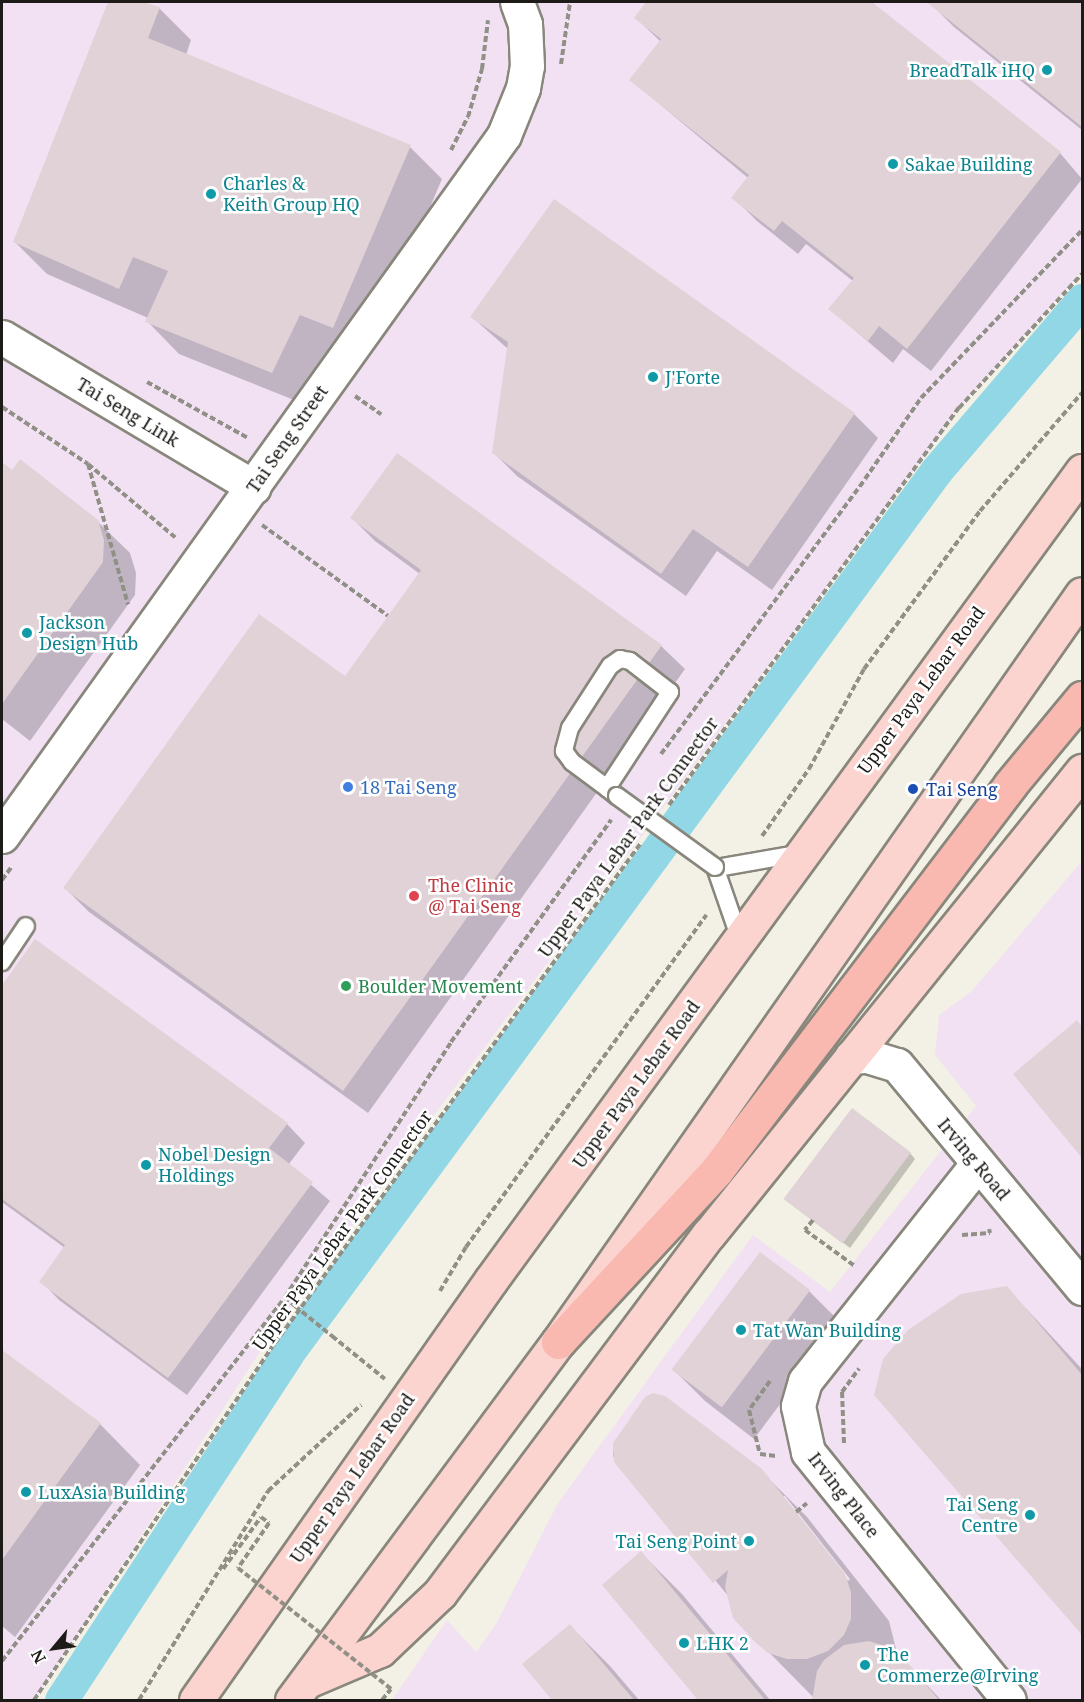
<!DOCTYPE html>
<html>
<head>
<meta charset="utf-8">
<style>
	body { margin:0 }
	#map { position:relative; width:1084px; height:1702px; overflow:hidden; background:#f3f1e5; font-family:"Noto Serif",serif }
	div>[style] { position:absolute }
	.industrial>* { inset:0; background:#f1e1f3 }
	.shadow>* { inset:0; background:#0003 }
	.canal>* { height:33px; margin:-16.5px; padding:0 16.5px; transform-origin:16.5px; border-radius:16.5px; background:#92d7e6 }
	.building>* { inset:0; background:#e0d2d6; transform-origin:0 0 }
	.path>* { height:4px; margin-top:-2px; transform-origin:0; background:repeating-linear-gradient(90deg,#919087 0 6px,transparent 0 9px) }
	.roads { filter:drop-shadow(2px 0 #89877c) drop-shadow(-2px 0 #89877c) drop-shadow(0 2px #89877c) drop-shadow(0 -2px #89877c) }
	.service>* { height:16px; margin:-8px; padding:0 8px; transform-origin:8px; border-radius:8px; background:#fff }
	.minor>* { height:33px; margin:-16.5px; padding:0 16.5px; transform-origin:16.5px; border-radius:16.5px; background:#fff }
	.primary>* { height:33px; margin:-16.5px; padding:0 16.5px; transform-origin:16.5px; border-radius:16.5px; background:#fbd4d0 }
	.motorway>* { height:33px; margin:-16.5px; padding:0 16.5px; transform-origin:16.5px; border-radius:16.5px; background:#f9b8b0 }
	.path-bridge>* { height:4px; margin-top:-2px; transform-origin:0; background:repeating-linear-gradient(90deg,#919087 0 6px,transparent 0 9px) }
	.bridges { filter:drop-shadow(2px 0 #89877c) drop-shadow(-2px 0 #89877c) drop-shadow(0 2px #89877c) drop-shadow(0 -2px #89877c) }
	.service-bridge>* { height:16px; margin:-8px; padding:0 8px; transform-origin:8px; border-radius:8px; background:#fff }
	.dots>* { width:16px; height:16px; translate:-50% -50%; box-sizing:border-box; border:3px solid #fff; border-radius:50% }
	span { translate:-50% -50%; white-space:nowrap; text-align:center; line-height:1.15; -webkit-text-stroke:5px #fff; paint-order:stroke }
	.culture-label { font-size:18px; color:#0d838f }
	.right { translate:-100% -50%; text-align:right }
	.left { translate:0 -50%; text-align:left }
	.street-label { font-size:18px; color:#1c1b17 }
	.shop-label { font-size:18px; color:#366cbe }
	.transit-label { font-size:18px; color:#164399 }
	.health-label { font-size:18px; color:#be3a42 }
	.leisure-label { font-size:18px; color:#27864d }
	.frame { position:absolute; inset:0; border:3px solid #1c1b17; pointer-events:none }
	.north { position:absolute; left:24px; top:1618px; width:60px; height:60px; -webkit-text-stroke:4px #fff; paint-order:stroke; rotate:241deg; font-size:16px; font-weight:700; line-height:24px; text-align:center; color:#1c1b17 }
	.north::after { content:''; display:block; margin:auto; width:21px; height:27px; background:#1c1b17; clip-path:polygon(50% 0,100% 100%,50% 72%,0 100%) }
</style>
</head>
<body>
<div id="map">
	<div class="industrial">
		<div style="clip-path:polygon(2px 2px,1082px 2px,1082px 272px,960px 408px,270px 1336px,35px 1700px,2px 1700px)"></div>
		<div style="clip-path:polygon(1082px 861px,1082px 1700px,392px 1700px,447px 1620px,476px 1652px,496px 1624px,558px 1503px,753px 1235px,830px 1292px,976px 1106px,935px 1055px,939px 1015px,972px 991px)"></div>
	</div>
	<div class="shadow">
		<div style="clip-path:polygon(109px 2px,137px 2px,159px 8px,191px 40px,186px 55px,410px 147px,442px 179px,365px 359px,332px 346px,304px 404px,179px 354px,147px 321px,148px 318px,47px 274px,15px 242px)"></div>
		<div style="clip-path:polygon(648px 2px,869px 2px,1060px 153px,1082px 179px,931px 371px,903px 349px,893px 363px,830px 309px,853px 281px,806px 244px,798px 254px,757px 221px,733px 197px,748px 178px,631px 80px,661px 42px,636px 18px)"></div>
		<div style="clip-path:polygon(929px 2px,1082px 2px,1082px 130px,954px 27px)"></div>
		<div style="clip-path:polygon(555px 201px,854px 414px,878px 438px,772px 590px,717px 551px,686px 596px,517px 476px,493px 452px,508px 349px,472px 317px)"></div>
		<div style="clip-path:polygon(2px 466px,97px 521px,130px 553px,136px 573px,135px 595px,30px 741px,2px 719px)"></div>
		<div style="clip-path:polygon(352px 518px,661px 646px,685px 669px,368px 1113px,89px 912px,65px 888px,345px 679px,420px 574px,375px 541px)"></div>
		<div style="clip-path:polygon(35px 941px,287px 1124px,305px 1143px,288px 1165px,330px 1201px,187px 1395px,59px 1300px,41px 1281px,65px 1248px,2px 1202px,2px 988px)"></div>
		<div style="clip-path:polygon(1077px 1023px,1082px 1028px,1082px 1156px,1015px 1074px)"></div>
		<div style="clip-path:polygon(910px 1153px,915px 1159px,850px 1248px,792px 1204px)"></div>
		<div style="clip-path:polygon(1007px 1288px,1082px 1369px,1082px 1633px,876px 1394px)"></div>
		<div style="clip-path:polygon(809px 1291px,841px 1323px,754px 1439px,705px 1401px,673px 1369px)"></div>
		<div style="clip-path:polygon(2px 1352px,100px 1424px,140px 1465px,15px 1637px,2px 1626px)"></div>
		<div style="clip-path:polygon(evenodd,614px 1443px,761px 1471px,807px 1517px,889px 1621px,897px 1653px,941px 1700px,816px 1700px,734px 1617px,729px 1597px,613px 1456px,614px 1443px,781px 1496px,785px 1496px,850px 1579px,848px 1581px,781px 1496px)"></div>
		<div style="clip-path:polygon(641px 1553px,682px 1594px,770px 1700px,700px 1700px,604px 1585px)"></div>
		<div style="clip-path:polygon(570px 1626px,610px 1666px,639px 1700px,554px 1700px,524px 1664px)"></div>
	</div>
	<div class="canal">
		<div style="left:61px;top:1700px;width:413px;rotate:-56.8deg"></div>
		<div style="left:287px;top:1354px;width:1096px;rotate:-53.68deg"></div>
		<div style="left:936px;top:471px;width:225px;rotate:-49.5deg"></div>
	</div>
	<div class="building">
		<div style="clip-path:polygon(108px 2px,143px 2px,160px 7px,148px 38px,411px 145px,333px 328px,300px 315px,272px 373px,145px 322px,168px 271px,133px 257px,119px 289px,13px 242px)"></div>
		<div style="clip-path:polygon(646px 2px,872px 2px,1061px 152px,907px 349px,879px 326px,868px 341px,828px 309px,854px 278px,782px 221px,774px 231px,731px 198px,749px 175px,629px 80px,661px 39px,634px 18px)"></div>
		<div style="clip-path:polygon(927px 2px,1082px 2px,1082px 127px,929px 4px)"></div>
		<div style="clip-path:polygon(554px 199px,855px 413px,748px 567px,693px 529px,661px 574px,492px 453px,508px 342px,470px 317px)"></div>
		<div style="clip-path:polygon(397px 453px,662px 645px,343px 1091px,63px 888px,259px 614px,345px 676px,421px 570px,350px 518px)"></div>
		<div style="clip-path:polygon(20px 459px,98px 520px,104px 540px,103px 562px,2px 704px,2px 462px,12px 470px)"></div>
		<div style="clip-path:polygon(35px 939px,288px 1123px,269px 1148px,313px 1182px,168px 1378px,39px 1282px,65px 1245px,2px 1199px,2px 985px)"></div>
		<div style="clip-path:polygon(1077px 1020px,1082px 1027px,1082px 1158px,1013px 1074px)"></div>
		<div style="left:852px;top:1108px;width:74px;height:114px;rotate:37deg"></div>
		<div style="left:760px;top:1252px;width:63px;height:147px;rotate:37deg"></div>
		<div style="clip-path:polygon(1007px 1286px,1082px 1375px,1082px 1635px,874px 1395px,883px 1359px,908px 1330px,961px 1294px)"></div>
		<div style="clip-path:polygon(2px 1350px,101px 1423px,2px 1560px)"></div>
		<div style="clip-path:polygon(653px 1393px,665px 1396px,762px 1469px,845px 1574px,851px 1592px,851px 1619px,844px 1635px,828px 1651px,807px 1659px,787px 1659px,768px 1653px,755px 1642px,733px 1618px,725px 1587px,728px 1570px,713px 1583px,614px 1462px,613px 1443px,645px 1397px)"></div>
		<div style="clip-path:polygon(641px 1551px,765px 1700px,698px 1700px,602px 1585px)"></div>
		<div style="clip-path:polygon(570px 1624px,634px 1700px,552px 1700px,522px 1664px)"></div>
		<div style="clip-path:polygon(869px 1641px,897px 1650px,939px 1700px,812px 1700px,817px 1671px,824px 1660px,844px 1645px)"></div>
	</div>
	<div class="path">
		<div style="left:561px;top:64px;width:63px;rotate:-81.7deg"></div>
		<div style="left:451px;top:150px;width:37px;rotate:-63deg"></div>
		<div style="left:468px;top:117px;width:50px;rotate:-73.7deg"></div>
		<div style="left:482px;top:69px;width:49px;rotate:-83deg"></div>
		<div style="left:147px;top:382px;width:115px;rotate:29deg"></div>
		<div style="left:355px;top:396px;width:32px;rotate:35deg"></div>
		<div style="left:2px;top:407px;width:103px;rotate:33.5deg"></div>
		<div style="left:88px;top:464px;width:115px;rotate:40.1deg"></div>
		<div style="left:88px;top:464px;width:146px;rotate:74.1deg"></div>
		<div style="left:262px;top:525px;width:155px;rotate:35.8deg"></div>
		<div style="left:661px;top:754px;width:342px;rotate:-53.4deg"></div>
		<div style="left:865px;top:479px;width:98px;rotate:-55.3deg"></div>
		<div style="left:921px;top:398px;width:233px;rotate:-46.2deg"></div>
		<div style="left:669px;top:805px;width:492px;rotate:-53.9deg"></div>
		<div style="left:959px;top:408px;width:182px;rotate:-47.5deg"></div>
		<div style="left:762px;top:836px;width:82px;rotate:-55deg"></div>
		<div style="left:809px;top:769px;width:114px;rotate:-61.2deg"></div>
		<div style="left:864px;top:669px;width:196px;rotate:-53.7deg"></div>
		<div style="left:980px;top:511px;width:156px;rotate:-49.2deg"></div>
		<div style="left:2px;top:880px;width:17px;rotate:-54deg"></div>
		<div style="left:813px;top:1220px;width:13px;rotate:129deg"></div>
		<div style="left:805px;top:1230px;width:62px;rotate:35.8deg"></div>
		<div style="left:962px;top:1235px;width:28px;rotate:-4deg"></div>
		<div style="left:990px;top:1233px;width:4px;rotate:-104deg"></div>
		<div style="left:440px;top:1291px;width:51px;rotate:-59.4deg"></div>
		<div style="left:466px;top:1247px;width:410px;rotate:-54.1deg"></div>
		<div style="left:285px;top:1297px;width:13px;rotate:42deg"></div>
		<div style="left:332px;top:1336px;width:68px;rotate:39.1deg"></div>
		<div style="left:770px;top:1381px;width:36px;rotate:126deg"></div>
		<div style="left:749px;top:1410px;width:45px;rotate:76deg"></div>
		<div style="left:760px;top:1454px;width:16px;rotate:7deg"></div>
		<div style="left:844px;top:1443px;width:51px;rotate:-92.2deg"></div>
		<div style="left:842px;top:1392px;width:29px;rotate:-54deg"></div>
		<div style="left:796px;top:1512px;width:14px;rotate:-39deg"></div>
		<div style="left:223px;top:1569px;width:64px;rotate:-53.8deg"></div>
		<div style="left:261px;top:1517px;width:10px;rotate:37deg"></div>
		<div style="left:269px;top:1523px;width:55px;rotate:124.6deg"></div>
		<div style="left:2px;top:1661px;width:461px;rotate:-52.1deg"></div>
		<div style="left:285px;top:1297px;width:304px;rotate:-56.9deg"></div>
		<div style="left:451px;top:1042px;width:274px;rotate:-54.2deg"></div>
		<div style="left:34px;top:1700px;width:431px;rotate:-56deg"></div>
		<div style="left:275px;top:1343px;width:620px;rotate:-53.8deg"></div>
		<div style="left:139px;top:1700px;width:246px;rotate:-58.3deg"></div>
		<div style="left:268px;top:1491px;width:127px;rotate:-42.8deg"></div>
		<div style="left:382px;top:1700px;width:14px;rotate:-51deg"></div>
	</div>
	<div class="roads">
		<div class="service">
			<div style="left:607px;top:788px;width:115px;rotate:-56.7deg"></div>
			<div style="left:670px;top:692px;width:51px;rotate:-142.2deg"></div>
			<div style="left:630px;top:661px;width:10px;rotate:-169deg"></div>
			<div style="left:620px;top:659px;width:12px;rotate:145deg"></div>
			<div style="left:610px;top:666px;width:74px;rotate:122.8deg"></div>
			<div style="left:570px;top:728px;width:24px;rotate:105deg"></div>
			<div style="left:564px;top:751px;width:14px;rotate:54deg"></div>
			<div style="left:572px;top:762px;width:44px;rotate:36.6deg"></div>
			<div style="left:607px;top:788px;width:13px;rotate:39deg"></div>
			<div style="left:715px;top:867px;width:76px;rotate:70.9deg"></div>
			<div style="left:717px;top:868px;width:86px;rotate:-10deg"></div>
			<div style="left:2px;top:962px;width:43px;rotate:-56.3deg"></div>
		</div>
		<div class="minor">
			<div style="left:2px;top:337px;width:293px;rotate:30.8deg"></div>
			<div style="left:2px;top:836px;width:862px;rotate:-54.39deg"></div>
			<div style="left:504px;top:135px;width:51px;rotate:-68deg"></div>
			<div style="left:523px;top:88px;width:22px;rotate:-80deg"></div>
			<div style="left:527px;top:66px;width:42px;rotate:-92.7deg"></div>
			<div style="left:525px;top:24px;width:23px;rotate:-110deg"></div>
			<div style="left:851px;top:1057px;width:16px;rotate:-4deg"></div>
			<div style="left:867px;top:1056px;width:31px;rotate:17deg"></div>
			<div style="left:897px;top:1065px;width:290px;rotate:50.3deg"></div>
			<div style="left:978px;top:1163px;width:278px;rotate:128.4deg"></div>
			<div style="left:805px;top:1381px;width:26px;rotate:106deg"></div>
			<div style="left:798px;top:1406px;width:47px;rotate:77.7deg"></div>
			<div style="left:808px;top:1452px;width:319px;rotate:51deg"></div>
		</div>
		<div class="primary">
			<div style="left:307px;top:1681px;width:79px;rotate:-23deg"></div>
			<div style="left:380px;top:1650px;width:83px;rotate:-43.5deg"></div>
			<div style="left:440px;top:1593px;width:449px;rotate:-53.2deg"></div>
			<div style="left:709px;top:1234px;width:595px;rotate:-51.14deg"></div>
			<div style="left:196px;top:1700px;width:513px;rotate:-54.92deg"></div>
			<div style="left:491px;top:1280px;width:1002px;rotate:-53.85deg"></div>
			<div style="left:292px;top:1700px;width:446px;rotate:-53.4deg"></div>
			<div style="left:558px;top:1342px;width:913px;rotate:-54.99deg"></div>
		</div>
		<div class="motorway">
			<div style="left:558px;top:1342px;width:234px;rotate:-47.2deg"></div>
			<div style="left:717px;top:1170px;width:484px;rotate:-52.7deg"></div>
			<div style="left:1010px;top:785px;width:113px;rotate:-50.4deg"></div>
		</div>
	</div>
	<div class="path-bridge">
		<div style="left:295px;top:1306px;width:48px;rotate:39deg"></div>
		<div style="left:238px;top:1568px;width:195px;rotate:38.3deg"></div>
	</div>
	<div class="bridges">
		<div class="service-bridge">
			<div style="left:617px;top:796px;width:121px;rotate:35.9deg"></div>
		</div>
	</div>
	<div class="dots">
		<div style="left:1047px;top:70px;background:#0f9aa8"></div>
		<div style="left:893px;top:164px;background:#0f9aa8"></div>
		<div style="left:211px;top:194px;background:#0f9aa8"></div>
		<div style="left:653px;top:377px;background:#0f9aa8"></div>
		<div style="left:27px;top:633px;background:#0f9aa8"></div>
		<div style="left:348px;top:787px;background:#3f7fe0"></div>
		<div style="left:913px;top:789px;background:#1a4fb4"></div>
		<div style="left:414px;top:896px;background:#e0444e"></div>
		<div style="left:346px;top:986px;background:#2e9e5b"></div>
		<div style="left:146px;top:1165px;background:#0f9aa8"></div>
		<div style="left:741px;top:1330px;background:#0f9aa8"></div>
		<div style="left:26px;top:1492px;background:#0f9aa8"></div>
		<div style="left:1030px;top:1515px;background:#0f9aa8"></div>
		<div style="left:749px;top:1541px;background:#0f9aa8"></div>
		<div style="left:684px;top:1643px;background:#0f9aa8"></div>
		<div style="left:865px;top:1665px;background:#0f9aa8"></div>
	</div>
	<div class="culture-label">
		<span class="right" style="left:1035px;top:70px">BreadTalk iHQ</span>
		<span class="left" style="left:905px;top:164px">Sakae Building</span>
		<span class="left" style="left:223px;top:194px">Charles &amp;<br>Keith Group HQ</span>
		<span class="left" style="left:665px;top:377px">J'Forte</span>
		<span class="left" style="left:39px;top:633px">Jackson<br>Design Hub</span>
		<span class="left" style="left:158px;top:1165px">Nobel Design<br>Holdings</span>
		<span class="left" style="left:753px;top:1330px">Tat Wan Building</span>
		<span class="left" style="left:38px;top:1492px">LuxAsia Building</span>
		<span class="right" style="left:1018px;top:1515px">Tai Seng<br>Centre</span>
		<span class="right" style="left:737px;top:1541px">Tai Seng Point</span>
		<span class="left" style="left:696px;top:1643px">LHK 2</span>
		<span class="left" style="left:877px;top:1665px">The<br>Commerze@Irving</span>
	</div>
	<div class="street-label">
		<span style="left:128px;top:412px;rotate:31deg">Tai Seng Link</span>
		<span style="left:287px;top:439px;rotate:-55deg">Tai Seng Street</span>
		<span style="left:921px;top:690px;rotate:-54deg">Upper Paya Lebar Road</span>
		<span style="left:628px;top:837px;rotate:-54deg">Upper Paya Lebar Park Connector</span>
		<span style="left:636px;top:1084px;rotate:-54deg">Upper Paya Lebar Road</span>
		<span style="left:974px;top:1159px;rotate:50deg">Irving Road</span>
		<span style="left:342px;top:1230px;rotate:-54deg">Upper Paya Lebar Park Connector</span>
		<span style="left:352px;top:1478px;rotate:-55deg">Upper Paya Lebar Road</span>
		<span style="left:844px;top:1495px;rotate:52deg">Irving Place</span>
	</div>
	<div class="shop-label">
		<span class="left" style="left:360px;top:787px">18 Tai Seng</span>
	</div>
	<div class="transit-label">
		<span class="left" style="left:926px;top:789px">Tai Seng</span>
	</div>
	<div class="health-label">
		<span class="left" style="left:428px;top:896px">The Clinic<br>@ Tai Seng</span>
	</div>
	<div class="leisure-label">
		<span class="left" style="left:358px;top:986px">Boulder Movement</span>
	</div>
	<div class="frame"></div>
	<div class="north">N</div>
</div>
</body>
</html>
